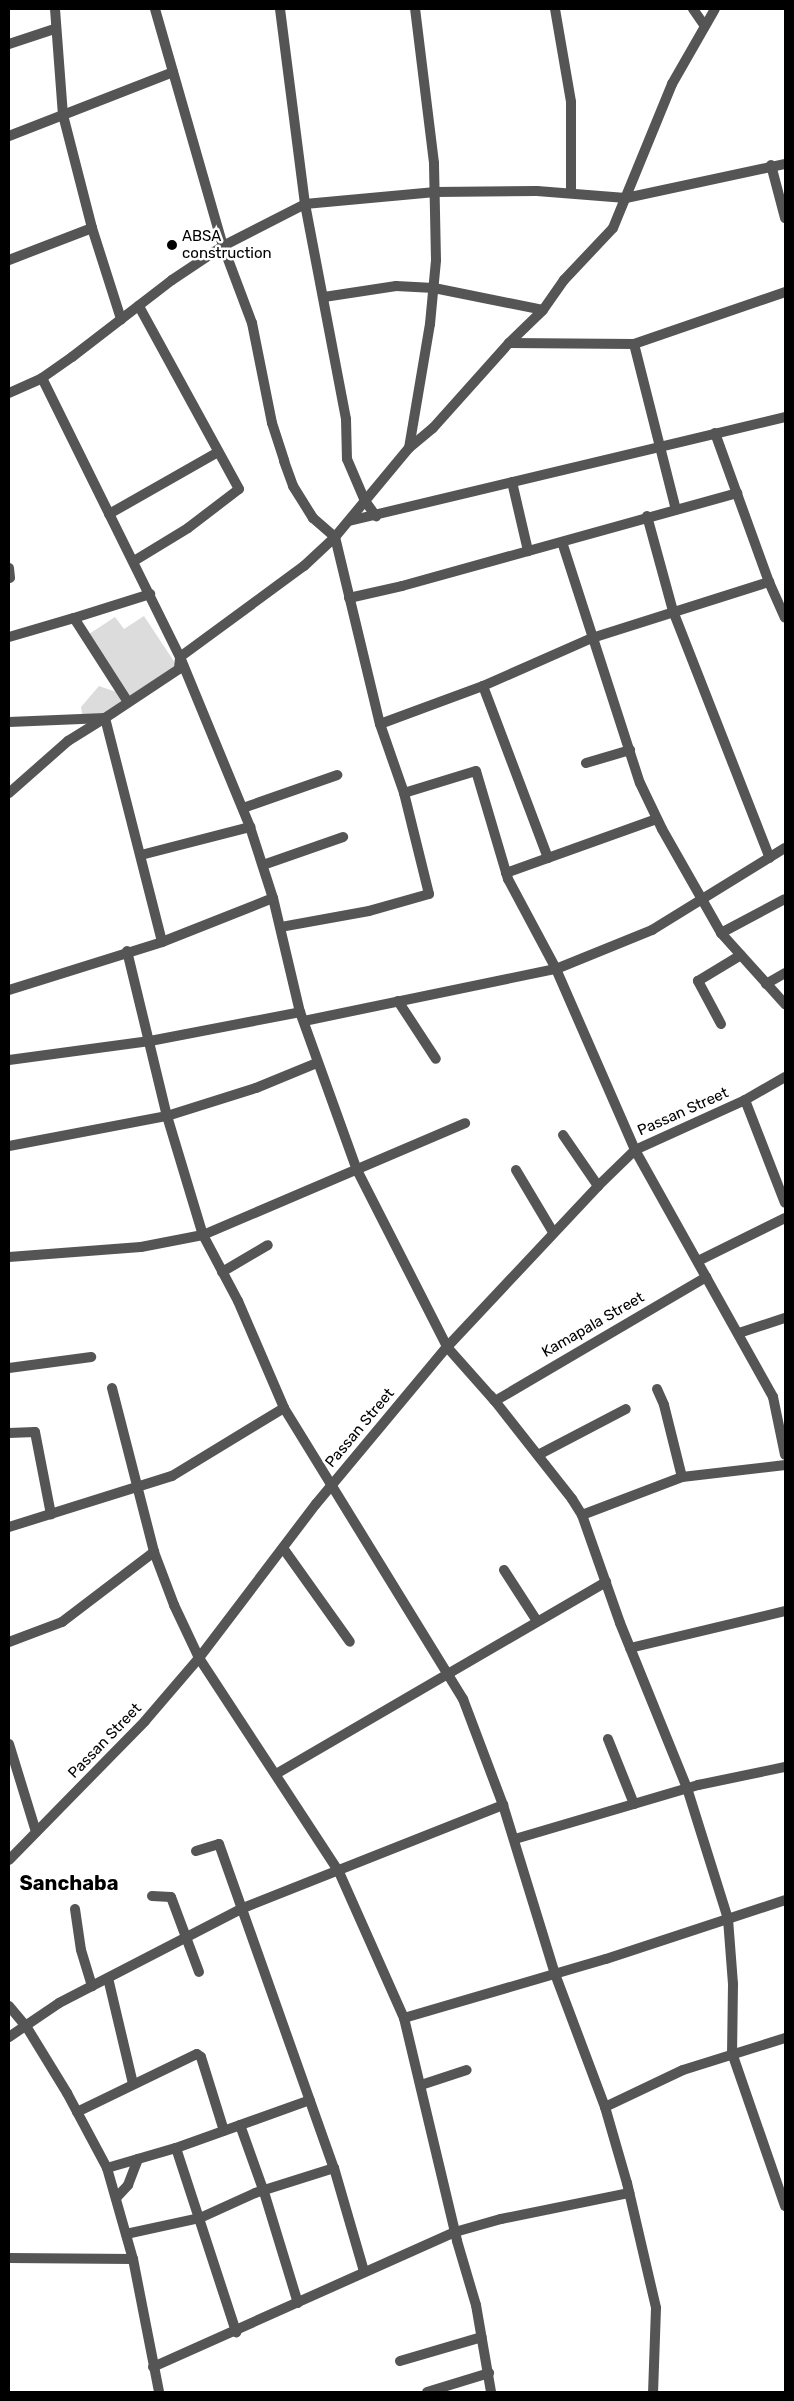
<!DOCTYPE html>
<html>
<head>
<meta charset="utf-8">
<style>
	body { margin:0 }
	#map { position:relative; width:794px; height:2401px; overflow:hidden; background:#fff; font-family:Rubik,sans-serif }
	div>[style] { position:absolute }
	.green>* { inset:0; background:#dcdcdc }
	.street>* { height:10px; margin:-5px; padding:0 5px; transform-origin:5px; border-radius:5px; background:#555 }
	.dots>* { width:14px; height:14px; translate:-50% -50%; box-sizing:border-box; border:2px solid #fff; border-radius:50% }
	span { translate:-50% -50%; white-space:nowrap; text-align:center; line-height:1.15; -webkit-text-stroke:5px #fff; paint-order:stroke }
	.poi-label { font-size:15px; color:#000 }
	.left { translate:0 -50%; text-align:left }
	.street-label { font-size:15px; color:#000 }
	.district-label { font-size:20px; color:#000; font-weight:700 }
	.frame { position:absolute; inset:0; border:10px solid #000; pointer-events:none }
</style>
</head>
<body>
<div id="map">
	<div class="green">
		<div style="clip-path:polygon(144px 616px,179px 669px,105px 718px,83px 720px,81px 707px,99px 686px,116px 692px,89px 634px,115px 617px,124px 629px)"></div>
	</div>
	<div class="street">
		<div style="left:55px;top:9px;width:106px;rotate:85.7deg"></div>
		<div style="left:63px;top:115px;width:117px;rotate:75.6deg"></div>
		<div style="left:92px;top:228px;width:96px;rotate:72.3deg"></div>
		<div style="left:155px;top:9px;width:247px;rotate:74deg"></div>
		<div style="left:223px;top:246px;width:82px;rotate:69.4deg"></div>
		<div style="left:252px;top:323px;width:102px;rotate:78.7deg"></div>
		<div style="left:272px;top:423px;width:40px;rotate:72deg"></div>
		<div style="left:284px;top:461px;width:27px;rotate:70deg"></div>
		<div style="left:293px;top:486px;width:38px;rotate:58deg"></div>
		<div style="left:313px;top:518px;width:29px;rotate:41deg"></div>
		<div style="left:335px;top:537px;width:192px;rotate:76.5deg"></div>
		<div style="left:380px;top:724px;width:73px;rotate:70.8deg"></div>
		<div style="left:404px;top:793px;width:104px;rotate:76.1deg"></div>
		<div style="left:429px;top:894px;width:62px;rotate:164.2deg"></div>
		<div style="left:369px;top:911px;width:89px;rotate:169.7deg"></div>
		<div style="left:280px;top:9px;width:197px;rotate:82.7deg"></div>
		<div style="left:305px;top:204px;width:219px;rotate:79.2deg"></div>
		<div style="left:346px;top:419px;width:40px;rotate:88.6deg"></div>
		<div style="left:347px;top:459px;width:46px;rotate:66.8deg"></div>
		<div style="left:365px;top:501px;width:19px;rotate:54deg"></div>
		<div style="left:555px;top:9px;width:94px;rotate:80.2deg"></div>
		<div style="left:571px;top:102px;width:90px;rotate:90deg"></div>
		<div style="left:693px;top:9px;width:19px;rotate:55deg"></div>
		<div style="left:9px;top:44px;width:47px;rotate:-18.4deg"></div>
		<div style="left:9px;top:136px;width:176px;rotate:-21.3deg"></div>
		<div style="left:771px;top:165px;width:55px;rotate:75.2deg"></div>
		<div style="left:9px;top:260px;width:89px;rotate:-21.1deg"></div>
		<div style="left:324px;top:297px;width:73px;rotate:-8.7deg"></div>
		<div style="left:396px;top:286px;width:38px;rotate:3deg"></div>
		<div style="left:434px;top:288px;width:111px;rotate:11.4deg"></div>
		<div style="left:509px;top:343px;width:125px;rotate:0.5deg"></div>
		<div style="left:634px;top:344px;width:160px;rotate:-19deg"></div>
		<div style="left:634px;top:344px;width:171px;rotate:75.8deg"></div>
		<div style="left:42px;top:378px;width:311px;rotate:63.7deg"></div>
		<div style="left:180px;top:657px;width:184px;rotate:67.6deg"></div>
		<div style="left:250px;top:827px;width:75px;rotate:72.1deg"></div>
		<div style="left:273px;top:898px;width:117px;rotate:76.7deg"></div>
		<div style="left:300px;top:1012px;width:168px;rotate:70.2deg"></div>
		<div style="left:357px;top:1170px;width:199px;rotate:63deg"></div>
		<div style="left:447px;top:1347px;width:72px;rotate:48.4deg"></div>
		<div style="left:495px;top:1401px;width:245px;rotate:-30.4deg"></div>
		<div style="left:9px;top:393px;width:36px;rotate:-24deg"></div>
		<div style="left:42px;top:378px;width:37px;rotate:-35deg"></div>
		<div style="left:72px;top:357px;width:126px;rotate:-37.6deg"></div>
		<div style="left:172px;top:280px;width:61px;rotate:-33.7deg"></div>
		<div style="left:223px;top:246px;width:92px;rotate:-27.1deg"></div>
		<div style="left:305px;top:204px;width:131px;rotate:-5.3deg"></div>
		<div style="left:435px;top:192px;width:102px;rotate:-0.6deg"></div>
		<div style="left:537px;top:191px;width:89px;rotate:4.5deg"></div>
		<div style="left:626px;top:198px;width:163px;rotate:-12.1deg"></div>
		<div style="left:715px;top:433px;width:158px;rotate:70.1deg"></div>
		<div style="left:769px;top:582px;width:39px;rotate:66deg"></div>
		<div style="left:409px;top:448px;width:126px;rotate:-80.4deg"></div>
		<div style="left:430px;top:324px;width:64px;rotate:-84.6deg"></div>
		<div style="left:436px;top:260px;width:97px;rotate:-91.2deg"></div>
		<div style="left:434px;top:163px;width:155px;rotate:-97deg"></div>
		<div style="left:512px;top:482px;width:71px;rotate:76.9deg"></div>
		<div style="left:109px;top:514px;width:125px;rotate:-29.6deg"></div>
		<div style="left:647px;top:516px;width:98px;rotate:74.7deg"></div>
		<div style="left:673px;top:611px;width:265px;rotate:68.6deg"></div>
		<div style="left:349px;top:521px;width:448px;rotate:-13.4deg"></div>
		<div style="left:562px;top:542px;width:253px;rotate:72.1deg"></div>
		<div style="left:640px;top:783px;width:51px;rotate:64.4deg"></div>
		<div style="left:662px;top:829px;width:120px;rotate:60.4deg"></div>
		<div style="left:721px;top:933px;width:96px;rotate:48deg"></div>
		<div style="left:134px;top:561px;width:63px;rotate:-31.4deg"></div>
		<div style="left:188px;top:528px;width:64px;rotate:-37.4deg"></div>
		<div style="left:239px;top:489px;width:209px;rotate:-118.7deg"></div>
		<div style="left:9px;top:568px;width:10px;rotate:84deg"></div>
		<div style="left:349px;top:598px;width:54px;rotate:-12.8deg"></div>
		<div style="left:402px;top:586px;width:348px;rotate:-15.5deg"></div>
		<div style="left:74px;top:618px;width:80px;rotate:-17.5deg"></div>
		<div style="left:9px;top:637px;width:68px;rotate:-16.3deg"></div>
		<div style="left:74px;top:618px;width:100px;rotate:57.3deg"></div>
		<div style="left:483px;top:686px;width:184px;rotate:69.3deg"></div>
		<div style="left:9px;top:722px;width:96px;rotate:-2.4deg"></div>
		<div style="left:105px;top:718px;width:89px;rotate:-33.5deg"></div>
		<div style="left:179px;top:669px;width:12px;rotate:-85deg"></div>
		<div style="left:180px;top:657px;width:154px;rotate:-36.3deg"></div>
		<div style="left:304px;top:566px;width:42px;rotate:-43.1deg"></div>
		<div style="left:335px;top:537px;width:116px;rotate:-50.3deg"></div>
		<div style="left:409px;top:448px;width:31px;rotate:-40deg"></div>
		<div style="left:433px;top:428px;width:114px;rotate:-48.2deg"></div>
		<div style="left:509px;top:343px;width:47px;rotate:-44.1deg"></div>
		<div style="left:543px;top:310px;width:37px;rotate:-55deg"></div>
		<div style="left:564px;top:280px;width:71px;rotate:-46.7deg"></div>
		<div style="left:613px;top:228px;width:156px;rotate:-67.7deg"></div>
		<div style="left:672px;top:84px;width:86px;rotate:-60.2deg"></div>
		<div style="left:380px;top:724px;width:110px;rotate:-20.3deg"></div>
		<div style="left:483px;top:686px;width:119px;rotate:-23.8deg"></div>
		<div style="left:592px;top:638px;width:186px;rotate:-17.6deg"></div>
		<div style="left:586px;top:763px;width:46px;rotate:-16.5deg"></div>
		<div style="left:9px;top:793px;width:79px;rotate:-41.4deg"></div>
		<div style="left:68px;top:741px;width:44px;rotate:-31.9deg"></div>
		<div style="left:105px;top:718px;width:231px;rotate:75.7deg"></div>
		<div style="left:404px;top:793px;width:75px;rotate:-17deg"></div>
		<div style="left:476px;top:771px;width:113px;rotate:73.5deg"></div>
		<div style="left:508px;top:879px;width:102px;rotate:61.9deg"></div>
		<div style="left:556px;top:969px;width:197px;rotate:66.4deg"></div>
		<div style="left:635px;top:1150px;width:283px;rotate:60.8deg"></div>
		<div style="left:773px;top:1397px;width:59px;rotate:78.3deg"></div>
		<div style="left:243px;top:808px;width:100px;rotate:-19.3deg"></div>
		<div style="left:141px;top:855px;width:113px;rotate:-14.4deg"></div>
		<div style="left:263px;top:865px;width:85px;rotate:-19.3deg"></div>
		<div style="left:506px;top:873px;width:160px;rotate:-19.7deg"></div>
		<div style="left:721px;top:933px;width:72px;rotate:-28deg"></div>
		<div style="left:127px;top:951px;width:170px;rotate:76.4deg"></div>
		<div style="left:167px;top:1116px;width:124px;rotate:73.2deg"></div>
		<div style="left:203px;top:1235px;width:75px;rotate:62.1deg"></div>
		<div style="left:238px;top:1301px;width:116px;rotate:66.7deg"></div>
		<div style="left:284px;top:1408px;width:342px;rotate:58.4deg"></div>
		<div style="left:463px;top:1699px;width:113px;rotate:69.3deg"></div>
		<div style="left:503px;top:1805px;width:177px;rotate:72.9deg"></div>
		<div style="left:555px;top:1974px;width:142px;rotate:69.4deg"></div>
		<div style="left:605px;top:2107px;width:79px;rotate:73.9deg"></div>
		<div style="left:627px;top:2183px;width:128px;rotate:76.9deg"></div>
		<div style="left:656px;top:2308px;width:84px;rotate:92deg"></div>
		<div style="left:766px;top:984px;width:22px;rotate:-30deg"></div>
		<div style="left:9px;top:990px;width:160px;rotate:-17.4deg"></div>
		<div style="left:162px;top:942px;width:119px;rotate:-21.6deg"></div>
		<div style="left:398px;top:1001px;width:69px;rotate:56.8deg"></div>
		<div style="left:304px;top:1021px;width:257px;rotate:-11.7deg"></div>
		<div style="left:556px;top:969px;width:104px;rotate:-22.1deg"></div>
		<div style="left:652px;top:930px;width:156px;rotate:-31.7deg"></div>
		<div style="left:721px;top:1024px;width:49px;rotate:-118.1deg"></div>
		<div style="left:698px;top:981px;width:50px;rotate:-31.2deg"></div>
		<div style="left:9px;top:1060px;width:142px;rotate:-7.7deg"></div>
		<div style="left:150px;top:1041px;width:153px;rotate:-10.9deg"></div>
		<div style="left:745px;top:1100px;width:110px;rotate:68.8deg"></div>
		<div style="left:563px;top:1135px;width:62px;rotate:55.5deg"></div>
		<div style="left:9px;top:1146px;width:161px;rotate:-10.8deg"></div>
		<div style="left:167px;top:1116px;width:93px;rotate:-17.5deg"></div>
		<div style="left:256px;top:1088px;width:66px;rotate:-22.3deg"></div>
		<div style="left:516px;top:1170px;width:72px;rotate:59.2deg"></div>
		<div style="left:9px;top:1257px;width:132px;rotate:-4.3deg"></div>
		<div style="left:141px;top:1247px;width:63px;rotate:-11deg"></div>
		<div style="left:203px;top:1235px;width:285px;rotate:-23.1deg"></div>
		<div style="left:698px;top:1261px;width:97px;rotate:-26.3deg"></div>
		<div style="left:222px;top:1272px;width:53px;rotate:-30.4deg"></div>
		<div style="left:739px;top:1333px;width:48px;rotate:-18.1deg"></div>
		<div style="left:9px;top:1368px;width:83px;rotate:-7.6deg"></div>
		<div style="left:112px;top:1388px;width:169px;rotate:75.6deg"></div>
		<div style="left:154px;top:1552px;width:57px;rotate:69.3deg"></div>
		<div style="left:174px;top:1605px;width:59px;rotate:64.7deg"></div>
		<div style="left:199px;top:1658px;width:256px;rotate:56.8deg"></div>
		<div style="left:339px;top:1872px;width:160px;rotate:66deg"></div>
		<div style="left:404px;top:2018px;width:229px;rotate:76.6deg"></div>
		<div style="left:457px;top:2241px;width:67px;rotate:73.5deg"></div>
		<div style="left:476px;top:2305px;width:88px;rotate:80.2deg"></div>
		<div style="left:657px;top:1389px;width:17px;rotate:66deg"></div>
		<div style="left:664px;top:1405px;width:74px;rotate:76deg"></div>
		<div style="left:491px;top:1396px;width:131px;rotate:51.8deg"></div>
		<div style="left:572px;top:1499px;width:19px;rotate:58deg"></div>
		<div style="left:582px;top:1515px;width:114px;rotate:70.6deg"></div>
		<div style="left:620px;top:1623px;width:178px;rotate:67.9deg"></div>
		<div style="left:687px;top:1788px;width:137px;rotate:72.6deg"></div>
		<div style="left:728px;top:1919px;width:65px;rotate:85.6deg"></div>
		<div style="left:733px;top:1984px;width:69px;rotate:90.8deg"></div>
		<div style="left:732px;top:2053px;width:162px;rotate:70.9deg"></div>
		<div style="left:9px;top:1433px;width:26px;rotate:-2deg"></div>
		<div style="left:35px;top:1432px;width:84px;rotate:79deg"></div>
		<div style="left:538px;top:1455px;width:99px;rotate:-27.6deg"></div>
		<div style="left:582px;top:1515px;width:107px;rotate:-20.8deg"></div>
		<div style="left:682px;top:1477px;width:104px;rotate:-6.6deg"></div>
		<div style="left:9px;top:1527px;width:171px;rotate:-17.4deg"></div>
		<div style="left:172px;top:1476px;width:131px;rotate:-31.3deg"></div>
		<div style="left:283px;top:1548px;width:115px;rotate:54.5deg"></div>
		<div style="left:504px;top:1570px;width:61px;rotate:57.1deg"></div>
		<div style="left:9px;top:1642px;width:57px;rotate:-20.7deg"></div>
		<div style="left:62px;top:1622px;width:116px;rotate:-37.3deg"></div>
		<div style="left:630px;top:1648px;width:159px;rotate:-13.4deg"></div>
		<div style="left:608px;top:1739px;width:70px;rotate:68.2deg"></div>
		<div style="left:9px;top:1744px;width:92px;rotate:72.9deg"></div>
		<div style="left:276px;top:1774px;width:382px;rotate:-30.2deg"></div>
		<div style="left:515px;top:1839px;width:191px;rotate:-16.4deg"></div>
		<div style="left:698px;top:1785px;width:89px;rotate:-11.7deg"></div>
		<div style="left:196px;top:1851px;width:24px;rotate:-17deg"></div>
		<div style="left:219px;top:1844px;width:344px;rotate:70.5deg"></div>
		<div style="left:334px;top:2168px;width:107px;rotate:73.8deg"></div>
		<div style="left:9px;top:1860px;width:194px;rotate:-45.6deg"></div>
		<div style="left:145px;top:1721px;width:83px;rotate:-49.4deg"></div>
		<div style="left:199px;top:1658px;width:193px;rotate:-52.8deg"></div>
		<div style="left:316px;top:1504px;width:204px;rotate:-50.2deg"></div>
		<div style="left:447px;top:1347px;width:221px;rotate:-46.8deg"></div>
		<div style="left:598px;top:1186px;width:52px;rotate:-44.2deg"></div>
		<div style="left:635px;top:1150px;width:121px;rotate:-24.4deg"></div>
		<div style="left:745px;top:1100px;width:46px;rotate:-29.9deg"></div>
		<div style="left:152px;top:1896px;width:19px;rotate:3deg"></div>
		<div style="left:171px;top:1897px;width:80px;rotate:69.5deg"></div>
		<div style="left:75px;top:1909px;width:41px;rotate:81.7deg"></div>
		<div style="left:81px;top:1950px;width:38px;rotate:73deg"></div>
		<div style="left:108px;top:1978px;width:109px;rotate:76.7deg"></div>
		<div style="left:9px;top:2006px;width:26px;rotate:50deg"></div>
		<div style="left:26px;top:2026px;width:79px;rotate:58.5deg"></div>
		<div style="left:67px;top:2093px;width:85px;rotate:61.9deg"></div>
		<div style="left:107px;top:2168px;width:95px;rotate:74.1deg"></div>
		<div style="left:133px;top:2259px;width:136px;rotate:78.9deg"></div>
		<div style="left:404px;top:2018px;width:210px;rotate:-16.3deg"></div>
		<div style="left:606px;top:1959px;width:188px;rotate:-18.2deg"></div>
		<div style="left:9px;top:2037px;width:60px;rotate:-34.2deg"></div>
		<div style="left:59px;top:2003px;width:207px;rotate:-27.3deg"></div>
		<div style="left:243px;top:1908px;width:280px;rotate:-21.6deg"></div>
		<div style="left:421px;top:2085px;width:48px;rotate:-18.1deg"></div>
		<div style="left:605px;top:2107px;width:86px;rotate:-25.4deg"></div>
		<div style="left:683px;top:2070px;width:107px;rotate:-17.4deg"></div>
		<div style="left:77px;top:2112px;width:133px;rotate:-25.8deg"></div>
		<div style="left:197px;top:2054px;width:5px;rotate:37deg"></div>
		<div style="left:201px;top:2057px;width:77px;rotate:72.7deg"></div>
		<div style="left:240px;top:2125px;width:71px;rotate:70.3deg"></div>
		<div style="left:264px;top:2192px;width:116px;rotate:73deg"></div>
		<div style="left:176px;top:2148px;width:194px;rotate:71.9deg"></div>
		<div style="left:107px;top:2168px;width:72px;rotate:-16.2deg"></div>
		<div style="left:176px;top:2148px;width:142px;rotate:-19.7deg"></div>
		<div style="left:116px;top:2198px;width:18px;rotate:-47deg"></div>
		<div style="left:128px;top:2185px;width:28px;rotate:-69deg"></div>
		<div style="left:126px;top:2234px;width:76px;rotate:-12.2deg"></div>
		<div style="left:200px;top:2218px;width:60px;rotate:-24.4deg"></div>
		<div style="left:255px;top:2193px;width:83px;rotate:-17.6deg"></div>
		<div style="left:9px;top:2258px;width:124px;rotate:0.5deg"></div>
		<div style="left:400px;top:2361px;width:85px;rotate:-16.3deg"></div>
		<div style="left:153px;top:2367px;width:331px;rotate:-24.1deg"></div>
		<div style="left:455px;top:2232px;width:48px;rotate:-15.8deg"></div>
		<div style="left:501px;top:2219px;width:131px;rotate:-11.5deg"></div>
		<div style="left:427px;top:2392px;width:65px;rotate:-17deg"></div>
	</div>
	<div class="dots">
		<div style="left:172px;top:245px;background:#000"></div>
	</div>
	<div class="poi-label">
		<span class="left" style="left:182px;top:245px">ABSA<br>construction</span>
	</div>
	<div class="street-label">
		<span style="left:683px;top:1112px;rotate:-24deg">Passan Street</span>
		<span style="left:593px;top:1325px;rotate:-30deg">Kamapala Street</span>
		<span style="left:360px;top:1428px;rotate:-50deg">Passan Street</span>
		<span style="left:105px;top:1741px;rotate:-46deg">Passan Street</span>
	</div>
	<div class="district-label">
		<span style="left:69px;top:1883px">Sanchaba</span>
	</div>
	<div class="frame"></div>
</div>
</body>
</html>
